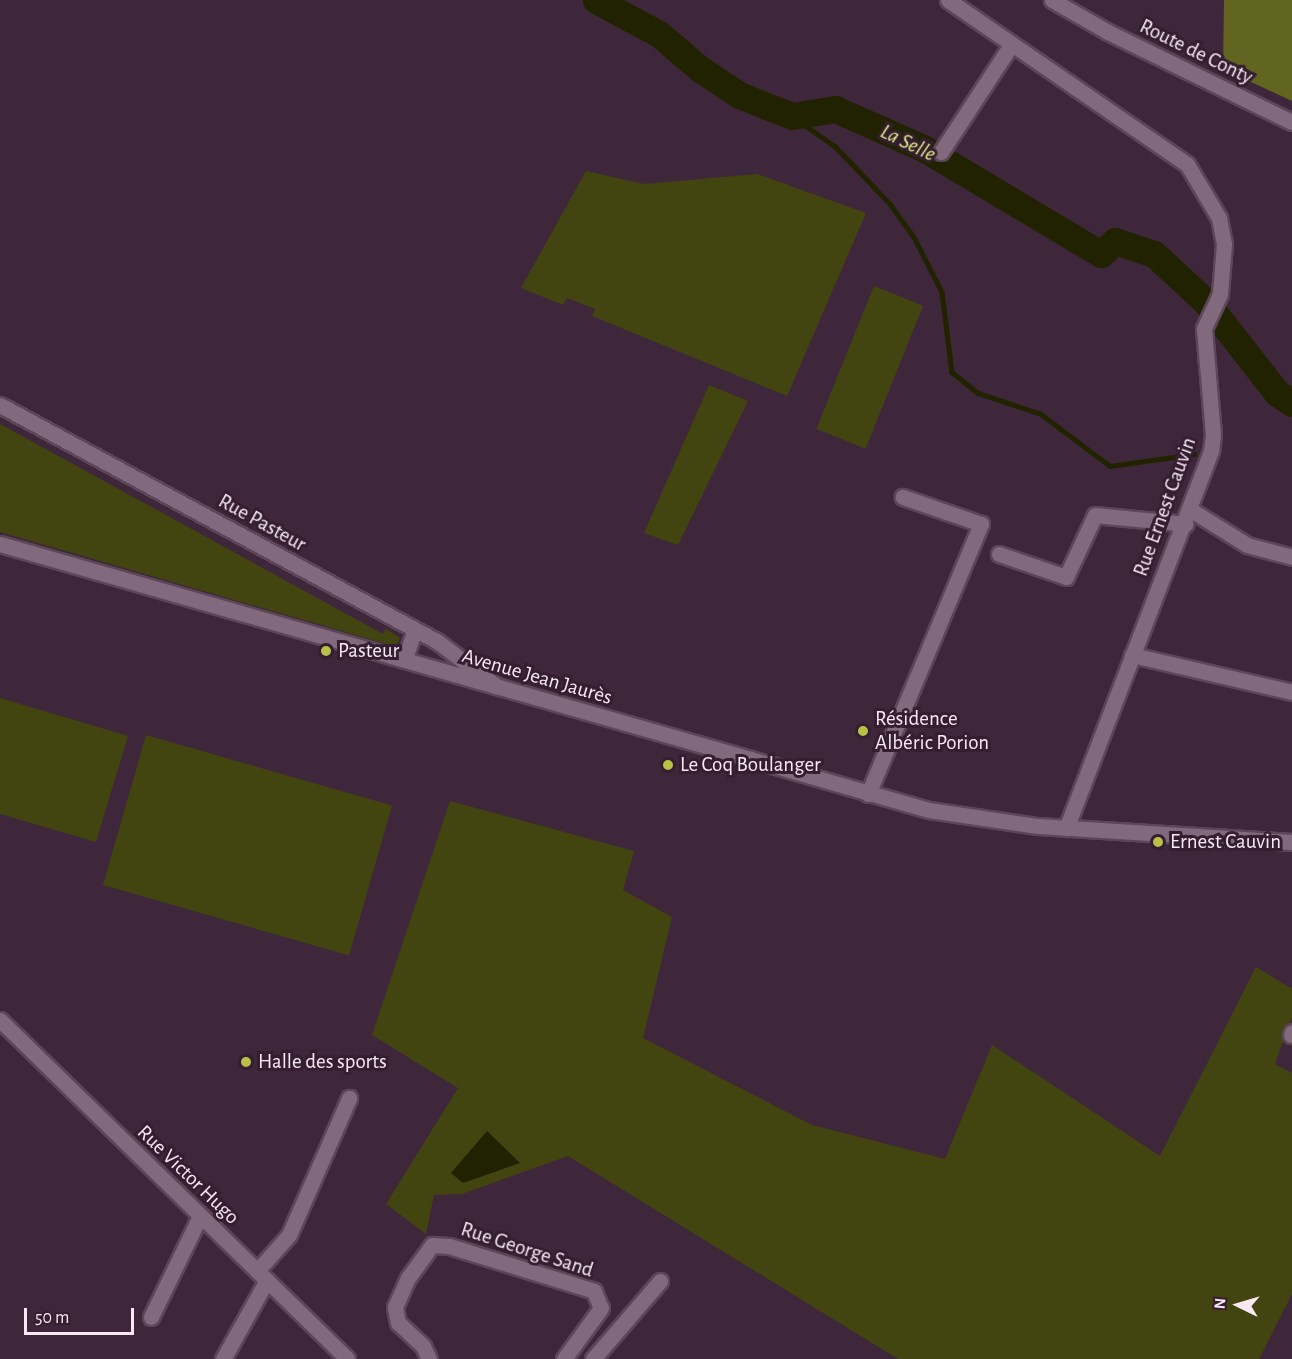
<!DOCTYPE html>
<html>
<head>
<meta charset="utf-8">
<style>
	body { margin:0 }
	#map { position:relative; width:1292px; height:1359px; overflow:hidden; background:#3e273a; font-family:"Alegreya Sans",sans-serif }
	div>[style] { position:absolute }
	.green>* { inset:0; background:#424510; transform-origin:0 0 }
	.forest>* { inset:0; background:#61651f }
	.water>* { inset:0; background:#212300 }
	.stream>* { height:4.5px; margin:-2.25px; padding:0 2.25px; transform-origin:2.25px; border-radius:2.25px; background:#212300 }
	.river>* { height:27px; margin:-13.5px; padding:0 13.5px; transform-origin:13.5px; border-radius:13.5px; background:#212300 }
	.roads { filter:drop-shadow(2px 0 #5c4658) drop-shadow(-2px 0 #5c4658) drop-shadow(0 2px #5c4658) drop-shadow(0 -2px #5c4658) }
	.minor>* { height:15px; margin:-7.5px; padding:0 7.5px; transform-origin:7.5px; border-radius:7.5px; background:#816a7d }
	.dots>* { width:16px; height:16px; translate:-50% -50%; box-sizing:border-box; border:3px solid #341e30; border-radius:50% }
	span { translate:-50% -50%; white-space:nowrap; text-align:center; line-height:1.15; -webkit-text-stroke:6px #341e30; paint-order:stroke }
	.street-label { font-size:21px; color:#f7e8f4 }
	.poi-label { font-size:21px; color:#f7e8f4 }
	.left { translate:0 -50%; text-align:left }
	.water-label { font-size:22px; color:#e0e886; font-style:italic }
	.north { position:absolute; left:1208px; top:1275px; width:60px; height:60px; -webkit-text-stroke:4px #341e30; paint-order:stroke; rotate:275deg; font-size:16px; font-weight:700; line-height:24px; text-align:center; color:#f7e8f4 }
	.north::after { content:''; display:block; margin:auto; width:21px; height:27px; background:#f7e8f4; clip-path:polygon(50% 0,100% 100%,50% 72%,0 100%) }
	.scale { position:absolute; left:24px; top:1308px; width:110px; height:27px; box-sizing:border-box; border:3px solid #f7e8f4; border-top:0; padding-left:8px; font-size:18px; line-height:21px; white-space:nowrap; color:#f7e8f4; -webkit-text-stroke:4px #341e30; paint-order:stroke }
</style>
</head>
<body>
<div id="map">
	<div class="green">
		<div style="clip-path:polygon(586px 171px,644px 184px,757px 174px,866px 213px,787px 396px,592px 316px,595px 309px,567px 298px,563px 305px,521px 288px)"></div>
		<div style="left:874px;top:286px;width:53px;height:154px;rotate:22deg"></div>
		<div style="clip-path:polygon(709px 385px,748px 401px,678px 545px,644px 533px)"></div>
		<div style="clip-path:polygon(0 424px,383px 634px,386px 629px,400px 638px,397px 647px,0 532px)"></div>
		<div style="clip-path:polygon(0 698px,128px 736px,96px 842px,0 814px)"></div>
		<div style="left:146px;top:735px;width:256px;height:156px;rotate:16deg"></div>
		<div style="clip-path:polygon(450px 801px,634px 851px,623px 890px,672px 917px,643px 1038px,812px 1125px,945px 1159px,992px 1045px,1160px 1156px,1256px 967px,1292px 989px,1292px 1017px,1275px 1064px,1292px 1073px,1292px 1294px,1259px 1359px,898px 1359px,568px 1156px,462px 1194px,434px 1195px,426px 1234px,386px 1204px,458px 1088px,372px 1035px)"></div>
	</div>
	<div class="forest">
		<div style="clip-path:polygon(1224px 0,1292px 0,1292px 101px,1223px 69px)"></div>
	</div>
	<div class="water">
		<div style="clip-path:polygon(487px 1131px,520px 1163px,463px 1183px,451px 1173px)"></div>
	</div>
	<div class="stream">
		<div style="left:792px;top:116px;width:54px;rotate:35.2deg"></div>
		<div style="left:836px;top:147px;width:79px;rotate:46.5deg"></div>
		<div style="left:890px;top:204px;width:41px;rotate:54deg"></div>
		<div style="left:914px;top:237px;width:62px;rotate:63deg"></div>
		<div style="left:942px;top:292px;width:81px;rotate:82.9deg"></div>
		<div style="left:952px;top:372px;width:33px;rotate:39deg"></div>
		<div style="left:978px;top:393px;width:66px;rotate:18.4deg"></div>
		<div style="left:1041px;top:414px;width:86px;rotate:37deg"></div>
		<div style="left:1110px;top:466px;width:85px;rotate:-8.1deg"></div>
	</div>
	<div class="river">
		<div style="left:596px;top:0;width:72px;rotate:28.4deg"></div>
		<div style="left:659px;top:34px;width:54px;rotate:40.5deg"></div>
		<div style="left:700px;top:69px;width:47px;rotate:33.7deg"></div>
		<div style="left:739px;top:95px;width:57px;rotate:21.6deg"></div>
		<div style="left:792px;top:116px;width:44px;rotate:-9.2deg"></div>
		<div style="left:835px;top:109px;width:96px;rotate:23.9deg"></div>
		<div style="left:923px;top:148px;width:207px;rotate:30.8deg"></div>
		<div style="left:1101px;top:254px;width:19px;rotate:-43deg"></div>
		<div style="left:1115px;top:241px;width:41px;rotate:18.4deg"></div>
		<div style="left:1154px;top:254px;width:71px;rotate:42.7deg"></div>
		<div style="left:1206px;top:302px;width:115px;rotate:52deg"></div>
		<div style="left:1277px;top:393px;width:18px;rotate:34deg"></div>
	</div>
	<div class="roads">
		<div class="minor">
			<div style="left:948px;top:0;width:290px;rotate:34.5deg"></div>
			<div style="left:1187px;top:164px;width:63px;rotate:59.3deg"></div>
			<div style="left:1219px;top:218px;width:26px;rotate:79deg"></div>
			<div style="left:1224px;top:244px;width:50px;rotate:94.6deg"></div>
			<div style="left:1220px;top:294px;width:38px;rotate:115deg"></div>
			<div style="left:1204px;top:329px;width:106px;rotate:85.1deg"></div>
			<div style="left:1213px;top:435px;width:16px;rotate:97deg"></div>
			<div style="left:1211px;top:451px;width:404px;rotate:111deg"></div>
			<div style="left:1052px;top:0;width:64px;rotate:29.7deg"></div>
			<div style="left:1108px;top:32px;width:205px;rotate:26.1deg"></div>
			<div style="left:941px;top:152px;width:128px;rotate:-56.8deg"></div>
			<div style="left:0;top:405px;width:498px;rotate:28.4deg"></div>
			<div style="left:438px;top:642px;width:71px;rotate:37deg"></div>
			<div style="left:1191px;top:510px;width:66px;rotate:32deg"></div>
			<div style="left:1247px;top:545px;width:47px;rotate:14.9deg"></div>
			<div style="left:0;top:544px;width:966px;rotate:15.98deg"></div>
			<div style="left:929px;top:810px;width:110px;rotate:8.4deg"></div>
			<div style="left:1038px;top:826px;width:255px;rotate:3.6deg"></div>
			<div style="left:999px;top:554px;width:71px;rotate:18.9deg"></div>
			<div style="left:1066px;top:577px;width:68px;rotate:-64.9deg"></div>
			<div style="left:1095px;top:515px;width:91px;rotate:5.6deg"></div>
			<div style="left:1132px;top:655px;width:164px;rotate:13deg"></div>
			<div style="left:404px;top:660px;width:30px;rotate:-70deg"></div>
			<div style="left:868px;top:794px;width:293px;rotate:-67.3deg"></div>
			<div style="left:981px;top:524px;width:83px;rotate:-160.9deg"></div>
			<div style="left:0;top:1020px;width:485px;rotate:44.3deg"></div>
			<div style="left:1291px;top:1035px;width:3px;rotate:-72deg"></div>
			<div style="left:257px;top:1271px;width:48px;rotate:-48.4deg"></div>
			<div style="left:289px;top:1235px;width:150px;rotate:-66.3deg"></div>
			<div style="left:151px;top:1317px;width:112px;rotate:-64.1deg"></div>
			<div style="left:223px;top:1359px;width:90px;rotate:-60.9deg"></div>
			<div style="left:429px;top:1359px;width:14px;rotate:-115deg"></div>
			<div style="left:423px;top:1346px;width:34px;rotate:-137deg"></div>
			<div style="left:398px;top:1323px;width:16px;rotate:-101deg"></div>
			<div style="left:395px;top:1307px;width:32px;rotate:-66deg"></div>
			<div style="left:408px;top:1278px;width:41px;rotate:-54deg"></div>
			<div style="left:432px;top:1245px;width:17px;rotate:3deg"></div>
			<div style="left:449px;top:1246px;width:152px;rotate:17.2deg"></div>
			<div style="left:594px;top:1291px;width:18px;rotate:68deg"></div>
			<div style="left:601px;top:1308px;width:63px;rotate:126deg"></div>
			<div style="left:593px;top:1359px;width:103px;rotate:-49.3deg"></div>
		</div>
	</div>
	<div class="dots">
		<div style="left:326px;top:651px;background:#b8c146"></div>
		<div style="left:863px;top:731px;background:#b8c146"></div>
		<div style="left:668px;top:765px;background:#b8c146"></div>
		<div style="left:1158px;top:842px;background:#b8c146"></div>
		<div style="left:246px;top:1062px;background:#b8c146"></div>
	</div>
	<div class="street-label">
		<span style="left:1196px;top:52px;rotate:26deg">Route de Conty</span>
		<span style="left:1165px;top:507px;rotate:-70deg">Rue Ernest Cauvin</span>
		<span style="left:262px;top:523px;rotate:29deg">Rue Pasteur</span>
		<span style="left:537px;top:677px;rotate:16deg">Avenue Jean Jaurès</span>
		<span style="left:188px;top:1175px;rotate:44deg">Rue Victor Hugo</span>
		<span style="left:527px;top:1250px;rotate:18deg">Rue George Sand</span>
	</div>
	<div class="poi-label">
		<span class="left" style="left:338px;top:651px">Pasteur</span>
		<span class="left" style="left:875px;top:731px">Résidence<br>Albéric Porion</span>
		<span class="left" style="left:680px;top:765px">Le Coq Boulanger</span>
		<span class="left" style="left:1170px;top:842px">Ernest Cauvin</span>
		<span class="left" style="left:258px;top:1062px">Halle des sports</span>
	</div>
	<div class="water-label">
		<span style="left:908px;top:143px;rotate:26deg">La Selle</span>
	</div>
	<div class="north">N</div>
	<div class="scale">50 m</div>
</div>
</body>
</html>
